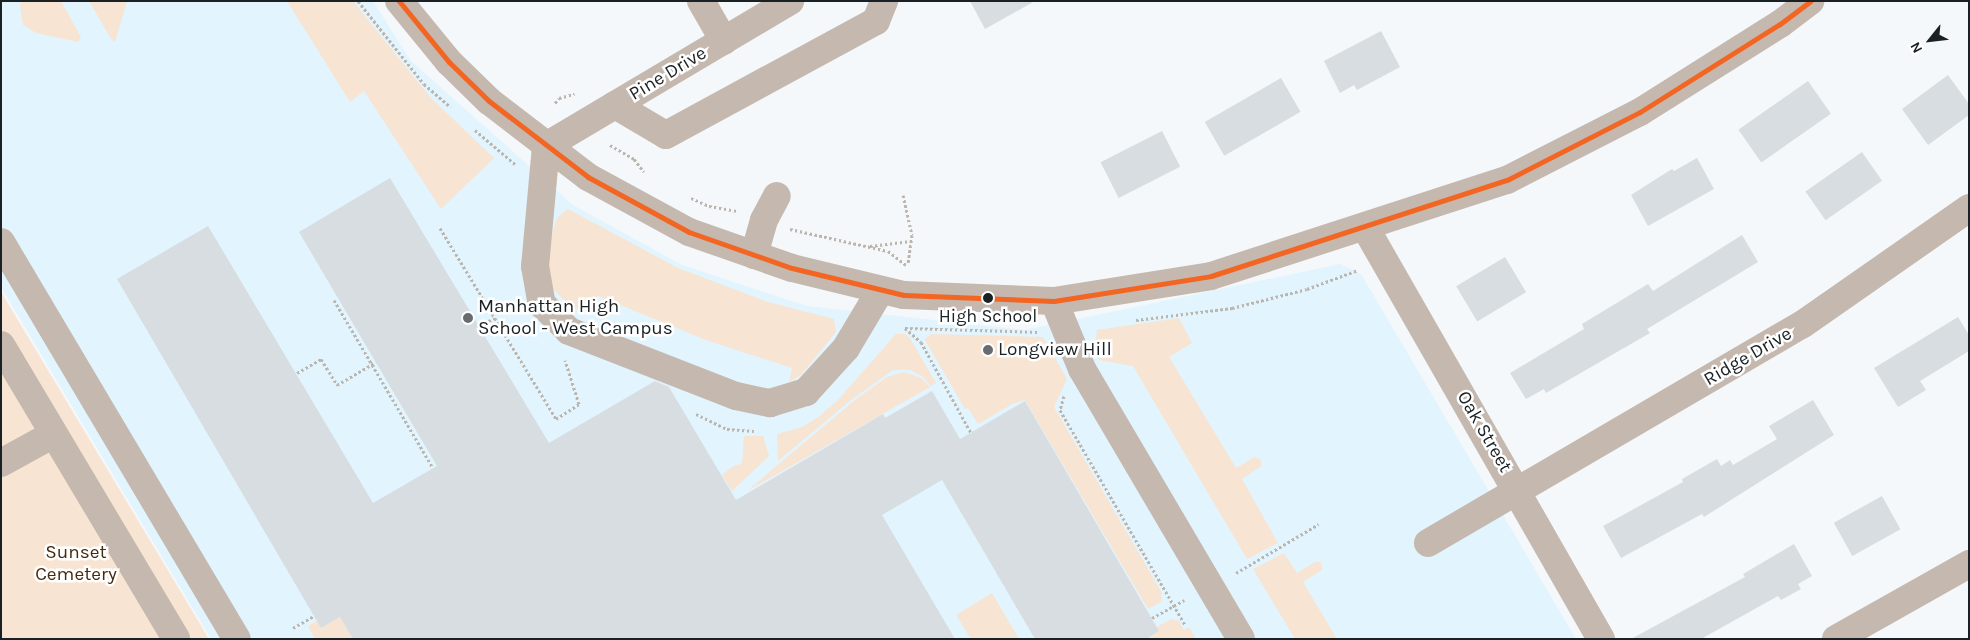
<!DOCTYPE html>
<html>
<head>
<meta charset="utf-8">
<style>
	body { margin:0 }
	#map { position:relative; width:1970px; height:640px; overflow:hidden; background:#f4f8fa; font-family:Karla,sans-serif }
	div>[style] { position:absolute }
	.built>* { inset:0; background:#e2f4fd }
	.green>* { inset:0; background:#f8e4d2 }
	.building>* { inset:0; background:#d7dde0; transform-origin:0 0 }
	.path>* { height:3px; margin-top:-1.5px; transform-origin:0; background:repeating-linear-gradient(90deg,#bcb5ae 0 2.5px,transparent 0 5px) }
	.minor>* { height:28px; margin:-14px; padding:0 14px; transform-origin:14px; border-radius:14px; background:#c4b8af }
	.bus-1>* { height:5px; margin:-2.5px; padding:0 2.5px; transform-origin:2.5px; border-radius:2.5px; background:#f26522 }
	.dots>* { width:14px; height:14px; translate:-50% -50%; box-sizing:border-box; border:2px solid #fff; border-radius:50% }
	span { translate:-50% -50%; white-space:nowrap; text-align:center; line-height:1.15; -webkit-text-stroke:5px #fff; paint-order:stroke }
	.bus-label { font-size:18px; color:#192124 }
	.street-label { font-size:19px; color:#192124 }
	.poi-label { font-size:19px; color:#192124 }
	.left { translate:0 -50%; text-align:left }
	.park-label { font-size:19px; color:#472b10 }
	.frame { position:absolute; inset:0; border:2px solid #192124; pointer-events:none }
	.north { position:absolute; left:1905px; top:15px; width:50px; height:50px; -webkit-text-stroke:4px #fff; paint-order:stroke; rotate:241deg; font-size:14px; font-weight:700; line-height:20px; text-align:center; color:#192124 }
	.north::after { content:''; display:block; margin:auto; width:18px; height:22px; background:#192124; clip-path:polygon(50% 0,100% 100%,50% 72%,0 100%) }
</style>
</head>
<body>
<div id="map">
	<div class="built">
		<div style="clip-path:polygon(1px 1px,373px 1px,411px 61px,573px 205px,682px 265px,807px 306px,1025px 330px,1340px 264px,1361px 274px,1576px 639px,211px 639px,1px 287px)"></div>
	</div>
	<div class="green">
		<div style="clip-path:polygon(22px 1px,61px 1px,81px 37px,78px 42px,36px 33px,23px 25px,20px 6px)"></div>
		<div style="clip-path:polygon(89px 1px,127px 1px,115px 42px,111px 39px)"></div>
		<div style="clip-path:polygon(287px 1px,353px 1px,430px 97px,494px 158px,441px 209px,364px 91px,350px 102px)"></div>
		<div style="clip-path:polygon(568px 209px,678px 268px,768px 302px,834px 319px,836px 332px,801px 375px,789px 382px,792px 368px,706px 340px,598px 296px,580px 309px,572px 308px,553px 289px,549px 268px,552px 234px,557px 218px)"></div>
		<div style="clip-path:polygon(1px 292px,209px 639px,1px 639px)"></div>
		<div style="clip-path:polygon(1179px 318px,1192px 343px,1169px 357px,1236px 468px,1255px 457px,1261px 460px,1261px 466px,1242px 479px,1278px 543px,1247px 559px,1133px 366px,1099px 360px,1095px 349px,1097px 330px)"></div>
		<div style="clip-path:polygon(896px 334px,906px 334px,911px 340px,936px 383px,931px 386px,922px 376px,910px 370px,893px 370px,851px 400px,778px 461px,777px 434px,802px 427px,817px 418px,837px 401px)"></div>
		<div style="clip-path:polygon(931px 334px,1043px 337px,1067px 379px,1054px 407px,1162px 593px,1161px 602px,1148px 609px,1025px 400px,1014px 403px,978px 424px,968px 408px,965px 409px,926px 342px,925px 339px)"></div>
		<div style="clip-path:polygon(904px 372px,921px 378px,930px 387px,747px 491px,855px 400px,887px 377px)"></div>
		<div style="clip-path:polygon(744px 436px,763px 436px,769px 456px,732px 491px,722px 475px,732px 467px,742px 463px)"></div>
		<div style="clip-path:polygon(1284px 553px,1297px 573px,1315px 562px,1321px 562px,1322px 570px,1303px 582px,1337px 639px,1295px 639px,1253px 569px)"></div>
		<div style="clip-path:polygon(992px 593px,1019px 639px,971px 639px,956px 615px)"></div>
		<div style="clip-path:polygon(340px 617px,353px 639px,315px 639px,308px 626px,317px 621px,321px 628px)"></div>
		<div style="clip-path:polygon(1171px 619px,1179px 621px,1184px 630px,1189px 627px,1196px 639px,1149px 639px,1159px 631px,1157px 627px)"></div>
	</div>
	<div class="building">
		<div style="clip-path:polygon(970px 1px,1035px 1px,985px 29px)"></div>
		<div style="clip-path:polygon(1381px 31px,1400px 67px,1357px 90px,1354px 85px,1340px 93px,1324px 61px)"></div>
		<div style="clip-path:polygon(1948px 75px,1969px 104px,1969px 115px,1928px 145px,1902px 109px)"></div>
		<div style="left:1281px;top:78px;width:39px;height:88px;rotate:60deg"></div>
		<div style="left:1808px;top:81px;width:40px;height:85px;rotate:55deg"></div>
		<div style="left:1162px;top:131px;width:40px;height:69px;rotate:63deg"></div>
		<div style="left:1862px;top:152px;width:35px;height:69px;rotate:55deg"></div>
		<div style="clip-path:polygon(1697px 158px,1714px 189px,1648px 226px,1631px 195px,1672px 169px,1674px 171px)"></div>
		<div style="clip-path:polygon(390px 178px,549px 443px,655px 381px,669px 387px,736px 500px,883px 414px,885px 418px,932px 391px,960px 439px,1025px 401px,1159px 631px,1147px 639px,1035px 639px,942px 480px,882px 515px,955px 639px,353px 639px,340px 617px,321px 628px,117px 279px,208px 226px,373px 503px,437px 466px,299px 232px)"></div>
		<div style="clip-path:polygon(1742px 235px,1758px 262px,1647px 329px,1650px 333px,1546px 393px,1544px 389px,1526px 399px,1510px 373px,1584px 329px,1582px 324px,1648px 284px,1653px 291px)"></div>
		<div style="left:1505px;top:257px;width:41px;height:57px;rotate:59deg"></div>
		<div style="clip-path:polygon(1958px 317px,1969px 335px,1969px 351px,1920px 381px,1926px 390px,1898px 407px,1874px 368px)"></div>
		<div style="clip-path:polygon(1813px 400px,1834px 435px,1704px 517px,1702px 514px,1621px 558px,1603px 526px,1683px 482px,1682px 479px,1717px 459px,1721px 466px,1730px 460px,1733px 465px,1777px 439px,1769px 426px)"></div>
		<div style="left:1882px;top:496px;width:38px;height:55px;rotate:61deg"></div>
		<div style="clip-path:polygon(1794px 544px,1812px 576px,1798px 584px,1801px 589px,1781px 600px,1778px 596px,1701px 639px,1631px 639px,1745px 577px,1743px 574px)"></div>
	</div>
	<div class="path">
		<div style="left:358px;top:1px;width:106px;rotate:51.5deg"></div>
		<div style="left:424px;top:84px;width:35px;rotate:41deg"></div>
		<div style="left:555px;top:103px;width:6px;rotate:-51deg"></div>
		<div style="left:559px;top:98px;width:16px;rotate:-15deg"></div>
		<div style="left:475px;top:130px;width:54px;rotate:40.5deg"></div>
		<div style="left:610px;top:145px;width:28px;rotate:30deg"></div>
		<div style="left:634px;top:159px;width:16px;rotate:52deg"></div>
		<div style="left:903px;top:195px;width:41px;rotate:77.3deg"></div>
		<div style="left:912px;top:235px;width:29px;rotate:98deg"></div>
		<div style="left:691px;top:198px;width:20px;rotate:24deg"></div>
		<div style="left:709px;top:206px;width:28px;rotate:10deg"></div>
		<div style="left:440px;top:228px;width:223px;rotate:58.7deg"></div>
		<div style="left:556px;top:419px;width:27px;rotate:-33deg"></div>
		<div style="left:579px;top:404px;width:46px;rotate:-107.7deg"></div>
		<div style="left:790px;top:229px;width:100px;rotate:12.7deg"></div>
		<div style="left:888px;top:251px;width:24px;rotate:38deg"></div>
		<div style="left:870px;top:246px;width:41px;rotate:-7deg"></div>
		<div style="left:334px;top:300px;width:195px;rotate:59.5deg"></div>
		<div style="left:1136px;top:320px;width:97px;rotate:-7.1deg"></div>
		<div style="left:1232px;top:308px;width:77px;rotate:-14.2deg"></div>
		<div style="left:1307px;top:289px;width:54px;rotate:-20.4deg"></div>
		<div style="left:480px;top:326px;width:16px;rotate:-30deg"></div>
		<div style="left:905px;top:328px;width:132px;rotate:1.7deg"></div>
		<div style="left:905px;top:328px;width:21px;rotate:41deg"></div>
		<div style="left:921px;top:342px;width:104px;rotate:61.2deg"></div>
		<div style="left:297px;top:373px;width:28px;rotate:-30deg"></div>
		<div style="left:321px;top:359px;width:31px;rotate:58deg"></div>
		<div style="left:337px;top:385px;width:45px;rotate:-30.5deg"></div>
		<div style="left:1064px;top:396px;width:15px;rotate:106deg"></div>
		<div style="left:1060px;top:410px;width:249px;rotate:59.8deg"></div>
		<div style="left:696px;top:414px;width:34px;rotate:26deg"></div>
		<div style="left:727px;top:429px;width:27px;rotate:4deg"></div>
		<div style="left:1236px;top:573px;width:96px;rotate:-30.6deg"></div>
		<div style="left:1152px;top:618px;width:37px;rotate:-29deg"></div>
		<div style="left:293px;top:628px;width:24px;rotate:-30deg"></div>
	</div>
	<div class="minor">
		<div style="left:399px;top:1px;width:79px;rotate:50.7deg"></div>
		<div style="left:449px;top:62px;width:56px;rotate:44.3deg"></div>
		<div style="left:489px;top:101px;width:125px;rotate:37.5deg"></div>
		<div style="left:588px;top:177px;width:115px;rotate:28.6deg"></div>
		<div style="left:689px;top:232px;width:109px;rotate:19.3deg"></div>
		<div style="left:792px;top:268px;width:115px;rotate:13.6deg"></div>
		<div style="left:904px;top:295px;width:150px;rotate:2.3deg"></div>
		<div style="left:1054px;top:301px;width:159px;rotate:-9deg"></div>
		<div style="left:1211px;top:276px;width:311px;rotate:-18deg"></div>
		<div style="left:1507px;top:180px;width:149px;rotate:-27.1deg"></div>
		<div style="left:1640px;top:112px;width:165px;rotate:-32.2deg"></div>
		<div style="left:1780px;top:24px;width:38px;rotate:-37deg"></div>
		<div style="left:701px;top:1px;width:46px;rotate:60.1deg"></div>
		<div style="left:615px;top:105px;width:59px;rotate:30.5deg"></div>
		<div style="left:666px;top:135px;width:239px;rotate:-28.5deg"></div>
		<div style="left:876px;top:21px;width:22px;rotate:-68deg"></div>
		<div style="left:546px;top:146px;width:121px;rotate:95.2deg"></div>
		<div style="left:535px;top:266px;width:39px;rotate:80deg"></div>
		<div style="left:542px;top:304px;width:38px;rotate:45deg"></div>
		<div style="left:569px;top:331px;width:179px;rotate:21.3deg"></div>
		<div style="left:736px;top:396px;width:35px;rotate:12deg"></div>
		<div style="left:770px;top:403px;width:38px;rotate:-17deg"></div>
		<div style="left:806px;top:392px;width:59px;rotate:-47.7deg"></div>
		<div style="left:846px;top:348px;width:66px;rotate:-59.2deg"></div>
		<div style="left:546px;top:146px;width:284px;rotate:-30.7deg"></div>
		<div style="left:1365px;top:227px;width:475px;rotate:60.2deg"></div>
		<div style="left:1px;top:242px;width:462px;rotate:59.3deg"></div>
		<div style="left:754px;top:255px;width:36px;rotate:-74deg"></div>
		<div style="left:764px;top:220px;width:27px;rotate:-62deg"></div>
		<div style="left:1054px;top:301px;width:74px;rotate:67.6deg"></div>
		<div style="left:1082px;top:369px;width:313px;rotate:59.5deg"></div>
		<div style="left:1px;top:345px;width:342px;rotate:59.2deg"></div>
		<div style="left:1px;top:463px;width:58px;rotate:-28.8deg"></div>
		<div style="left:1428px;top:543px;width:434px;rotate:-30.3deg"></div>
		<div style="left:1803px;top:324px;width:203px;rotate:-34.9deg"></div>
		<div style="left:1836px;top:639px;width:153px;rotate:-29.4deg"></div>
	</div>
	<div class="bus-1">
		<div style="left:399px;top:1px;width:79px;rotate:50.7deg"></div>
		<div style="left:449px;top:62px;width:56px;rotate:44.3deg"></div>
		<div style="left:489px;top:101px;width:125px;rotate:37.5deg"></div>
		<div style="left:588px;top:177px;width:115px;rotate:28.6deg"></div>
		<div style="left:689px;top:232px;width:109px;rotate:19.3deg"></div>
		<div style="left:792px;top:268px;width:115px;rotate:13.6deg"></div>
		<div style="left:904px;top:295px;width:150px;rotate:2.3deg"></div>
		<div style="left:1054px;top:301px;width:159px;rotate:-9deg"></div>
		<div style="left:1211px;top:276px;width:311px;rotate:-18deg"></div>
		<div style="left:1507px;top:180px;width:149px;rotate:-27.1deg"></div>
		<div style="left:1640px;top:112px;width:165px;rotate:-32.2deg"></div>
		<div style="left:1780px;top:24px;width:38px;rotate:-37deg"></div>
	</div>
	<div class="dots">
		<div style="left:988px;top:298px;background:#192124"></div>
		<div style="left:468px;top:318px;background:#666c6f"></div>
		<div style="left:988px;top:350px;background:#666c6f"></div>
	</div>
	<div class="bus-label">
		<span style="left:988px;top:316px">High School</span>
	</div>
	<div class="street-label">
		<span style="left:668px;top:74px;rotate:-31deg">Pine Drive</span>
		<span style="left:1748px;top:357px;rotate:-30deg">Ridge Drive</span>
		<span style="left:1484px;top:432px;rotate:60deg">Oak Street</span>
	</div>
	<div class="poi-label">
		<span class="left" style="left:478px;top:318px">Manhattan High<br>School - West Campus</span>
		<span class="left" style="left:998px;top:350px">Longview Hill</span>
	</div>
	<div class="park-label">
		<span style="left:76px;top:564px">Sunset<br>Cemetery</span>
	</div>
	<div class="frame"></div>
	<div class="north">N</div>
</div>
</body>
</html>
